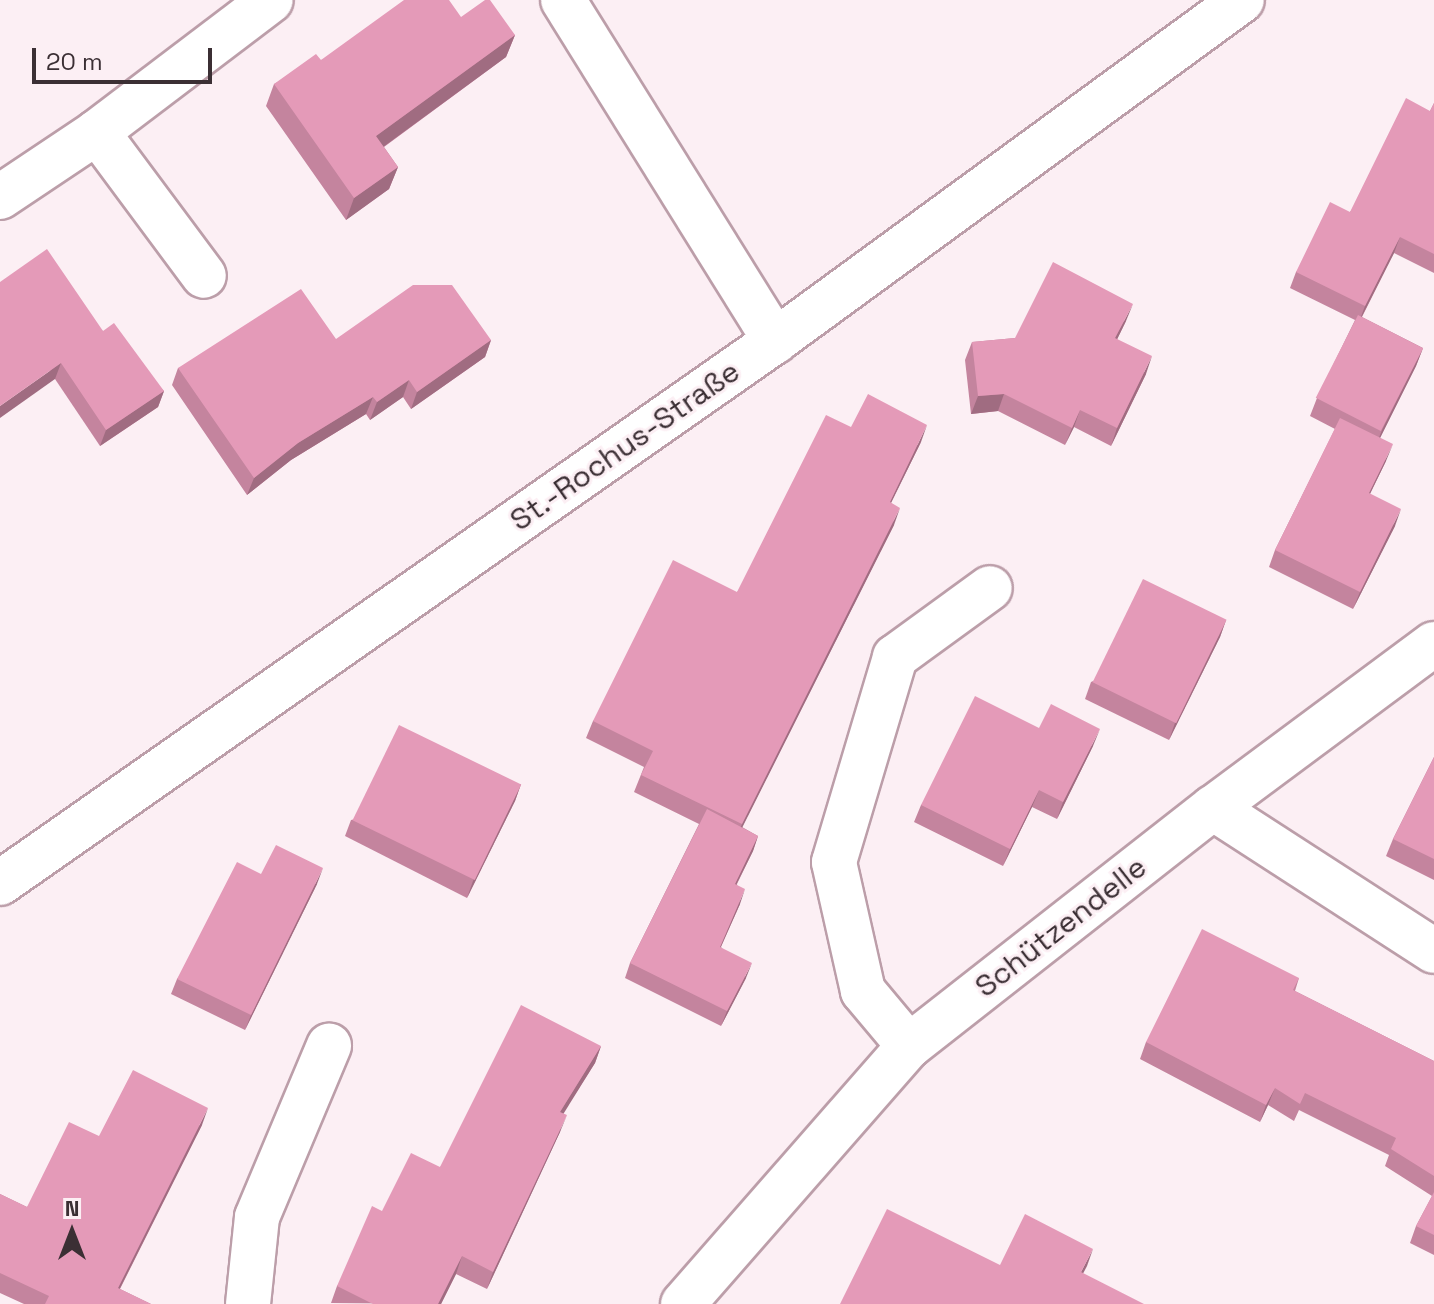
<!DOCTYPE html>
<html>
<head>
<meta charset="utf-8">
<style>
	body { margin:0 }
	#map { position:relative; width:1434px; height:1304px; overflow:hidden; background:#fceff4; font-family:"Space Grotesk",sans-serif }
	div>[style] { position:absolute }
	.roads { filter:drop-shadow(2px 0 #bc9ea9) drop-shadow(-2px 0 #bc9ea9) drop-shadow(0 2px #bc9ea9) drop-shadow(0 -2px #bc9ea9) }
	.minor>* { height:44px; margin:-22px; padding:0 22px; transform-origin:22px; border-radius:22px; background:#fff }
	.wall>* { inset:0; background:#c4849e }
	.shaded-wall>* { inset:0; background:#a06c81 }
	.building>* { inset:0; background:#e49ab8; transform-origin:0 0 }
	span { translate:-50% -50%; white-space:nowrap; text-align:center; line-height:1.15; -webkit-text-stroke:6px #fceff4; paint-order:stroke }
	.street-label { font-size:30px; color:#3b2f34 }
	.north { position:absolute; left:32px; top:1192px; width:80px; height:80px; -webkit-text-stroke:6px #fceff4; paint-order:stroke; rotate:0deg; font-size:22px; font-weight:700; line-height:32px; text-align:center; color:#3b2f34 }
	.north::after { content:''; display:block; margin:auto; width:28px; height:36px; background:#3b2f34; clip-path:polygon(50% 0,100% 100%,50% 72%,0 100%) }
	.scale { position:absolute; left:32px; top:48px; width:180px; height:36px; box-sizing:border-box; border:4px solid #3b2f34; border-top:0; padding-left:10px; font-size:24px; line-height:28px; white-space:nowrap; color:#3b2f34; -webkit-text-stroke:6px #fceff4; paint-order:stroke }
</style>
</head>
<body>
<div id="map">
	<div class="roads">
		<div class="minor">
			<div style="left:563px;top:0;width:402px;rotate:58.1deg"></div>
			<div style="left:97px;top:132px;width:179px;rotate:53.4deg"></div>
			<div style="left:0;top:197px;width:117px;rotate:-33.8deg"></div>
			<div style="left:97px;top:132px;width:218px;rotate:-37.2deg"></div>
			<div style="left:1213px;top:808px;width:263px;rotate:32.9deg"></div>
			<div style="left:0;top:883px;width:946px;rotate:-34.97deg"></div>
			<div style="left:775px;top:341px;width:578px;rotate:-36.14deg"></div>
			<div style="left:909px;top:1046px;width:72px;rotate:-129.9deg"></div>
			<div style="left:863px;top:991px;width:132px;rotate:-102.7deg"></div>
			<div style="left:834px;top:862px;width:214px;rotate:-73.4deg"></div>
			<div style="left:895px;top:657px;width:117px;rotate:-36deg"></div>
			<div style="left:248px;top:1304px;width:87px;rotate:-84.1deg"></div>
			<div style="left:257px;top:1217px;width:186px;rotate:-67.2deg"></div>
			<div style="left:683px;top:1304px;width:343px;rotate:-48.8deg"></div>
			<div style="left:909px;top:1046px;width:386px;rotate:-38.1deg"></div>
			<div style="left:1213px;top:808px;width:275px;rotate:-36.6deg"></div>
		</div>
	</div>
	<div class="wall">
		<div style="clip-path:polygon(461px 17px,515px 35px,506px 57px,384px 147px,398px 167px,389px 189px,346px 220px,266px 106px,274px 84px,321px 60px)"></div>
		<div style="clip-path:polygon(1434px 103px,1434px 273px,1394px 253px,1362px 317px,1423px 348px,1416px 366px,1380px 438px,1386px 461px,1370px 494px,1395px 526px,1353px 609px,1269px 567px,1275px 550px,1335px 429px,1310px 416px,1317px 398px,1355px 320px,1290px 288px,1296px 272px,1350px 212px,1430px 111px)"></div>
		<div style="clip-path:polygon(0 282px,103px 331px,164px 391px,158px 407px,100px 446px,55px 379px)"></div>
		<div style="clip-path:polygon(1126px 321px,1117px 339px,1146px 374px,1111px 446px,1074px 427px,1065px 445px,998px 411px,971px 414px,965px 360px,972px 342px,1015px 338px)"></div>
		<div style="clip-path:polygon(336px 339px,491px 340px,485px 357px,411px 409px,403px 397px,370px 420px,366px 414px,291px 460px,247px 495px,172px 385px,178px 368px)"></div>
		<div style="clip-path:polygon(921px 442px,891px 503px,894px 525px,742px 827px,758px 836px,753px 851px,737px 884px,740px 904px,721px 947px,746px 978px,721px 1026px,625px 978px,630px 963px,699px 824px,634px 792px,644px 767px,586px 738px,593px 721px,737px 592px)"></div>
		<div style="clip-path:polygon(1226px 620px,1220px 637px,1169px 740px,1085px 699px,1091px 682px)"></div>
		<div style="clip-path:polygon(1039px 728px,1093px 746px,1057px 819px,1032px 807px,1003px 866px,914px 822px,921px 805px)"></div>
		<div style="clip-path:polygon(1434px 757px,1434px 880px,1386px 856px,1393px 839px)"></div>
		<div style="clip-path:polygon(521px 784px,515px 801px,467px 898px,345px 836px,351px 820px)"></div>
		<div style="clip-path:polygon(261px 874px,317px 884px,245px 1030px,171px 994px,177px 979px)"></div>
		<div style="clip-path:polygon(1299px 978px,1295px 991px,1434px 1061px,1434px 1255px,1410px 1243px,1416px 1226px,1432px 1196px,1385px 1166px,1389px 1155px,1299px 1110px,1294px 1121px,1268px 1105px,1260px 1122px,1140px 1059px,1146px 1042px)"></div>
		<div style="clip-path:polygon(601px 1046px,595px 1063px,563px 1113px,560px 1132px,487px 1289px,456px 1274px,441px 1304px,331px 1303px,337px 1286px,440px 1167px)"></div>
		<div style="clip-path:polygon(202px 1125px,120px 1289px,151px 1304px,24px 1304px,0 1293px,0 1194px,27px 1207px,99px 1136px)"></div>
	</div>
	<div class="shaded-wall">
		<div style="clip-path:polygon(515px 35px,506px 57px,368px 158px,376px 136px)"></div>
		<div style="clip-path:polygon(398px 167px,389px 189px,346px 220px,354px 198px)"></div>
		<div style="clip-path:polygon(1400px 237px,1394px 253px,1359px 322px,1365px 306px)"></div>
		<div style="clip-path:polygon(1133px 304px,1126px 321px,1109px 356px,1115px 338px)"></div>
		<div style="clip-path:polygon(491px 340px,485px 357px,411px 409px,417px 392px)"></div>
		<div style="clip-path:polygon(1423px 348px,1416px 366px,1375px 448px,1382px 430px)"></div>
		<div style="clip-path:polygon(1152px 356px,1146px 374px,1111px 446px,1117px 428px)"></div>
		<div style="clip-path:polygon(61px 363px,55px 379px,0 418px,0 406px)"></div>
		<div style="clip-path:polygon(409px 380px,403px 397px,370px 420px,377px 402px)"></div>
		<div style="clip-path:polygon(164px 391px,158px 407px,100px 446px,106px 430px)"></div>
		<div style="clip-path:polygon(1004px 394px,998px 411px,971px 414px,978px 396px)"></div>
		<div style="clip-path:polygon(373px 397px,366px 414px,291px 460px,247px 495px,254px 478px,298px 443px)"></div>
		<div style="clip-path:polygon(1080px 410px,1074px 427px,1065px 445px,1072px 428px)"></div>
		<div style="clip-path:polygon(927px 425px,921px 442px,883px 519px,890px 502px)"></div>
		<div style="clip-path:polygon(1393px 444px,1386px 461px,1362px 510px,1369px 493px)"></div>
		<div style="clip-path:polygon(900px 508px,894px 525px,735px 842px,742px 824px)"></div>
		<div style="clip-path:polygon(1401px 509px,1395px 526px,1353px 609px,1360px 592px)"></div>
		<div style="clip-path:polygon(1226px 620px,1220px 637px,1169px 740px,1175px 723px)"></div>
		<div style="clip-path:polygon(1100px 729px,1093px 746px,1057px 819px,1063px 802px)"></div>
		<div style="clip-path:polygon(521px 784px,515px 801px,467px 898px,473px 881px)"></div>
		<div style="clip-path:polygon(1039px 790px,1032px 807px,1003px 866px,1010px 849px)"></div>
		<div style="clip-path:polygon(758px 836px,753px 851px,729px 899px,735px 884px)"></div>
		<div style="clip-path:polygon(323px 868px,317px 884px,245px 1030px,251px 1015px)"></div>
		<div style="clip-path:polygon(745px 889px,740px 904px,714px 962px,720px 947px)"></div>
		<div style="clip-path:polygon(752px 963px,746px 978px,721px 1026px,727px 1011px)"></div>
		<div style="clip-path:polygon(601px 1046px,595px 1063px,554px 1129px,560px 1112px)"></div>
		<div style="clip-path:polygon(1275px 1088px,1268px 1105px,1260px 1122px,1266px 1105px)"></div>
		<div style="clip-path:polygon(208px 1108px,202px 1125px,112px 1304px,118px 1288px)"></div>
		<div style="clip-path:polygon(567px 1115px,560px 1132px,487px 1289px,493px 1272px)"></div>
		<div style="clip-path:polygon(1093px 1249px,1087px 1266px,1075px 1289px,1081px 1272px)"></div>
		<div style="clip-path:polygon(462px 1256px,456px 1274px,441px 1304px,438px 1304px)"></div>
	</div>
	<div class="building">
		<div style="clip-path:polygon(404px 0,449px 0,461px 17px,485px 0,490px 0,515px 35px,376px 136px,398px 167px,354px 198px,274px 84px,316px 54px,321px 60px)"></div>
		<div style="clip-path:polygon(1406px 98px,1430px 111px,1434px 103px,1434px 254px,1400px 237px,1365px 306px,1296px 272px,1330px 202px,1350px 212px)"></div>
		<div style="clip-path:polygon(47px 249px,103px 331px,114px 323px,164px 391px,106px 430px,61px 363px,0 406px,0 282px)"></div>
		<div style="clip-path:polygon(1053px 262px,1133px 304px,1115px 338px,1152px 356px,1117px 428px,1080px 410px,1072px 428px,1004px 394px,978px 396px,972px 342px,1015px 338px)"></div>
		<div style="clip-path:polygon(413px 285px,452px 285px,491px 340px,417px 392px,409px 380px,377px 402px,373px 397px,298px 443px,254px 478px,178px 368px,301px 289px,336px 339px)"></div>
		<div style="left:1358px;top:315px;width:73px;height:93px;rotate:27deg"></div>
		<div style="clip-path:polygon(868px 394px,927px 425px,890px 502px,900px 508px,742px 824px,641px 775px,653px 751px,593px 721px,673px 560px,737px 592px,826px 415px,851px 427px)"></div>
		<div style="clip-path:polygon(1340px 418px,1393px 444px,1369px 493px,1401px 509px,1360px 592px,1275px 550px)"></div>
		<div style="left:1143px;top:579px;width:93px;height:115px;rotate:26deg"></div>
		<div style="clip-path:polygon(975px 696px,1039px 728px,1051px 704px,1100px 729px,1063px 802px,1039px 790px,1010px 849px,921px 805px)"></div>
		<div style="left:399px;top:725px;width:136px;height:106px;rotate:26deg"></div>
		<div style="clip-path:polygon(1434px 757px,1434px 859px,1393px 839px)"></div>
		<div style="clip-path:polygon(707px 809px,758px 836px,735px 884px,745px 889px,720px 947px,752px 963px,727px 1011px,630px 963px)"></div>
		<div style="clip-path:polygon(276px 845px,323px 868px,251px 1015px,177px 979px,237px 862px,261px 874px)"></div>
		<div style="clip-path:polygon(1202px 929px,1299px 978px,1293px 990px,1434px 1061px,1434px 1176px,1391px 1149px,1396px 1138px,1305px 1093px,1300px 1104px,1275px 1088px,1266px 1105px,1146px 1042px)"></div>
		<div style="clip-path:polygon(521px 1005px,601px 1046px,560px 1112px,567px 1115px,493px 1272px,462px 1256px,438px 1304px,373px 1304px,337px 1286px,372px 1206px,382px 1211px,411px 1153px,440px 1167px)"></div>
		<div style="clip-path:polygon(133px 1070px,208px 1108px,118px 1288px,151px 1304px,45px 1304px,49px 1296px,0 1273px,0 1194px,27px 1207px,69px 1122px,99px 1136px)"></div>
		<div style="clip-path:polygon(1434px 1192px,1434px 1235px,1416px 1226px)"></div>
		<div style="clip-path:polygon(887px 1209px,1000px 1265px,1025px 1214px,1093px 1249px,1081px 1272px,1144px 1304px,840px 1304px)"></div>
	</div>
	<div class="street-label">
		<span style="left:625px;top:446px;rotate:-35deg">St.-Rochus-Straße</span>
		<span style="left:1061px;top:927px;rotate:-38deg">Schützendelle</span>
	</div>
	<div class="north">N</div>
	<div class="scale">20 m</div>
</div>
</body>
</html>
